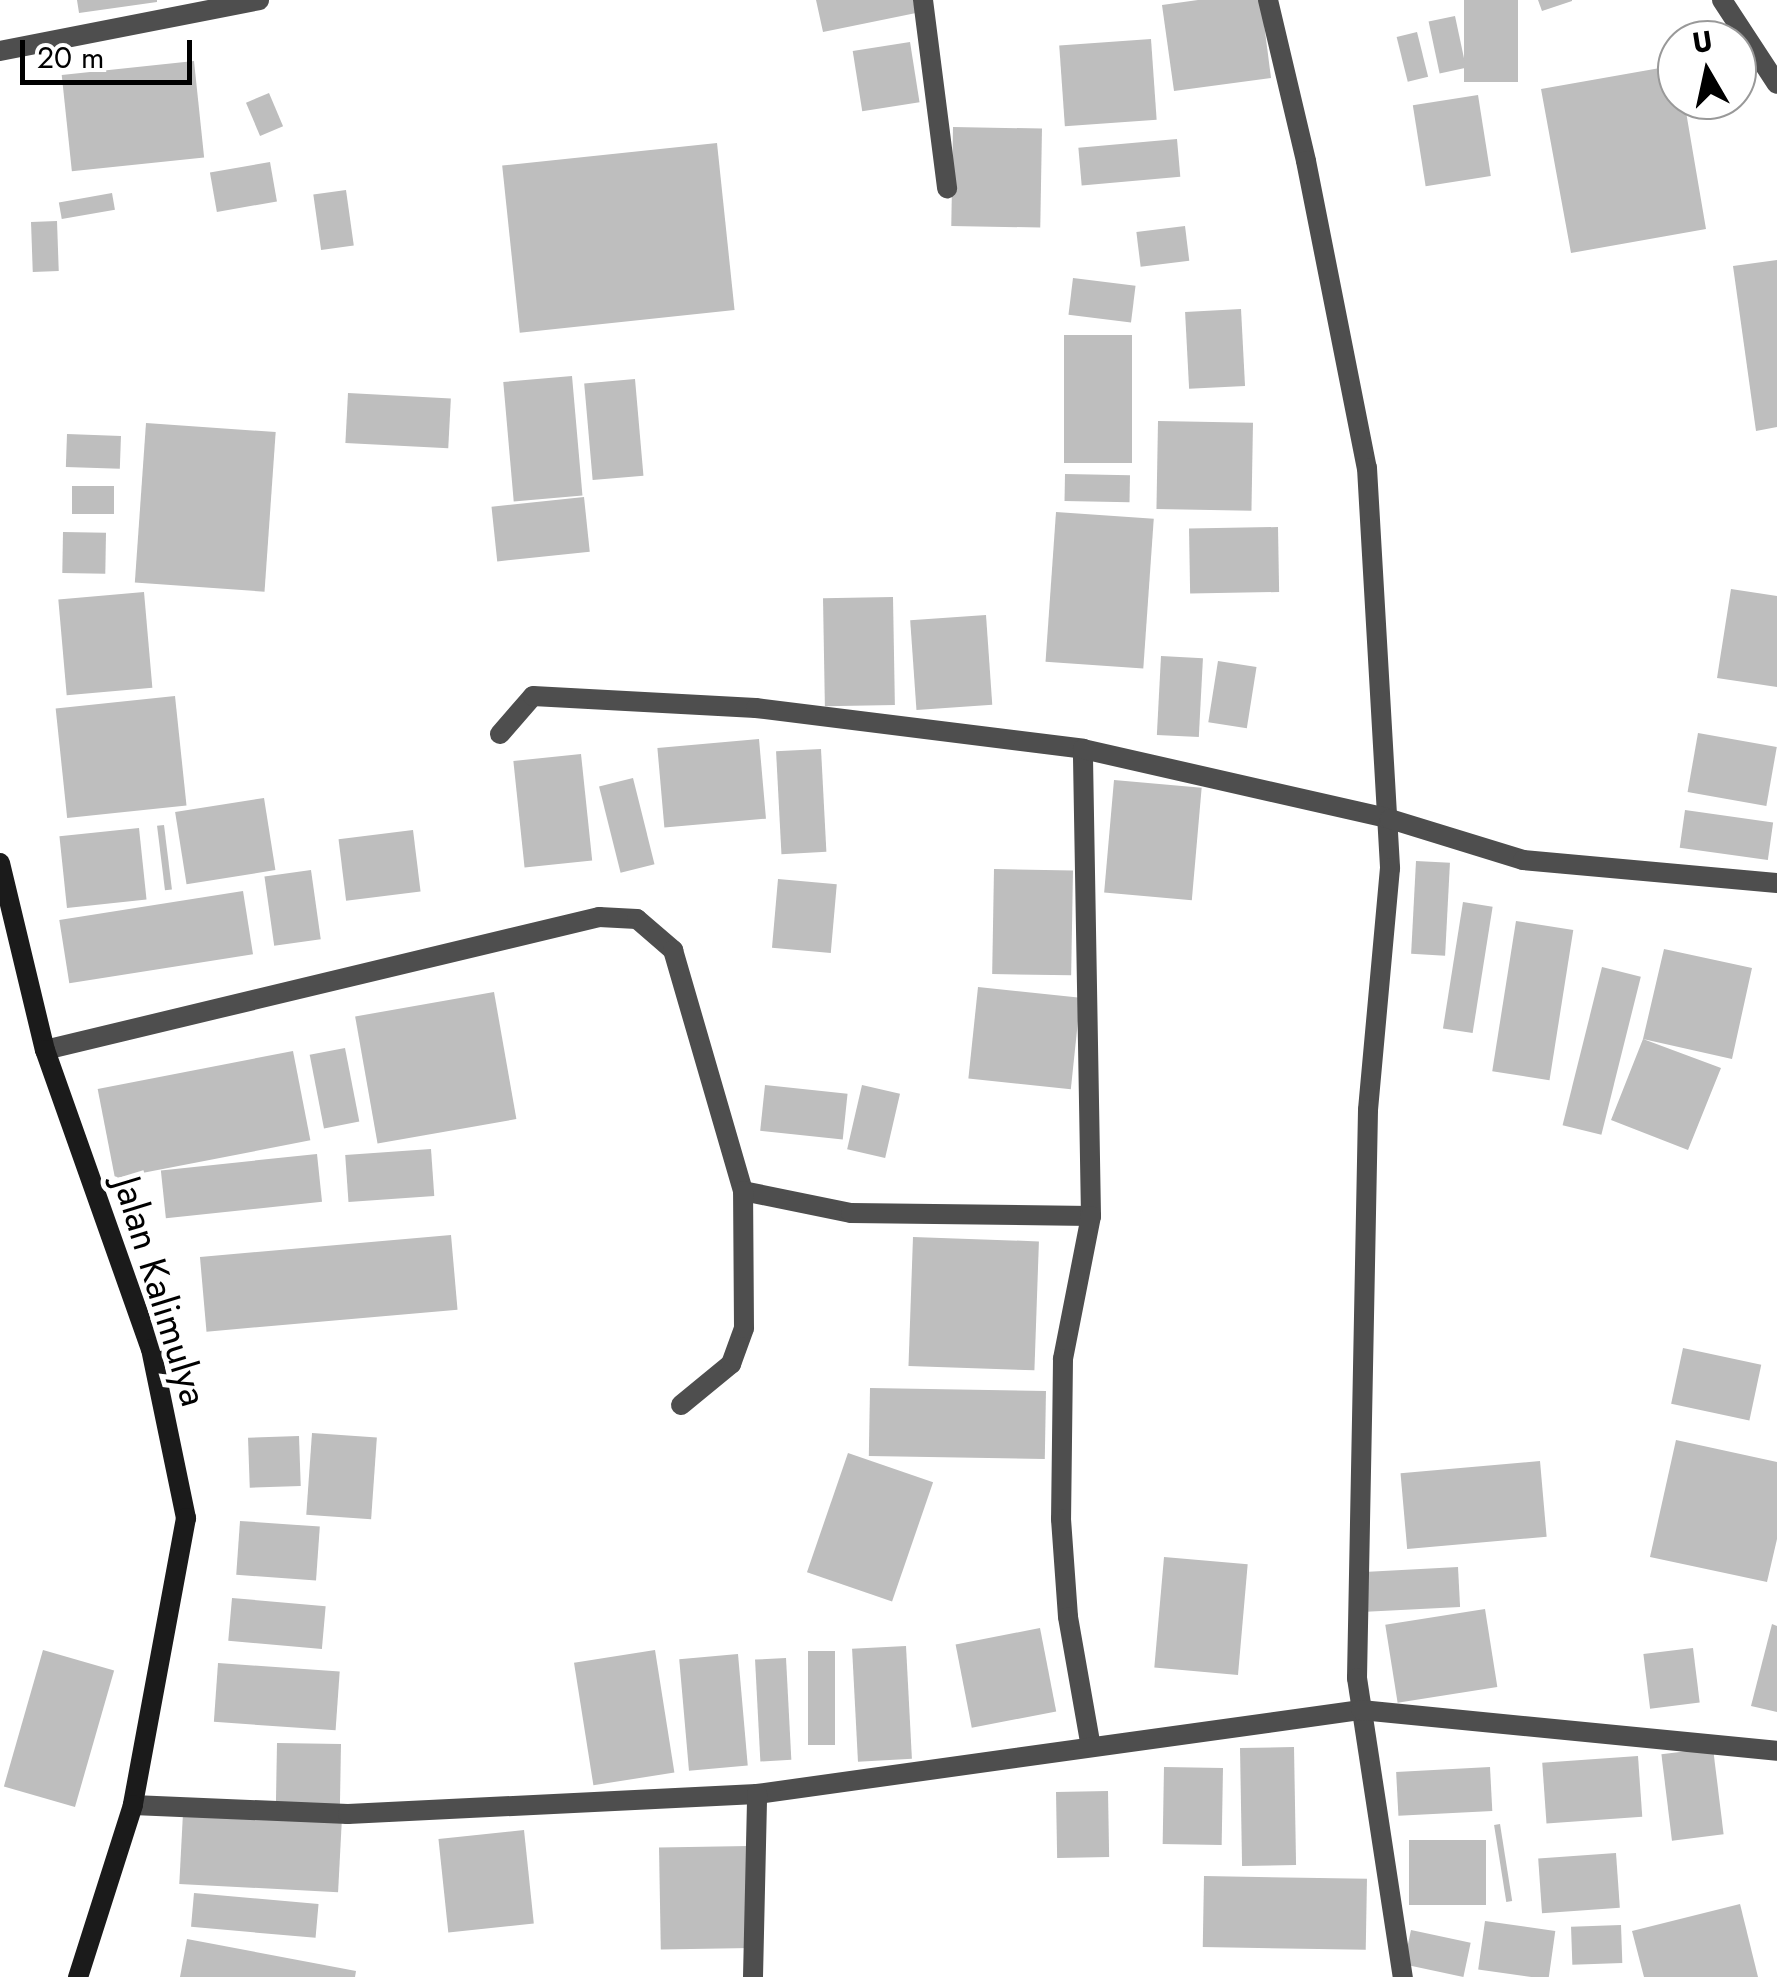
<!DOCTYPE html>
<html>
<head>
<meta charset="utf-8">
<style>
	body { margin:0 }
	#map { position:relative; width:1777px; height:1977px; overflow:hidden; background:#fff; font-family:Jost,sans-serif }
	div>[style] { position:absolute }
	.building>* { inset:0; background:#bebebe; transform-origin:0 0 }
	.street>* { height:20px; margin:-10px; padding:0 10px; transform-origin:10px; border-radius:10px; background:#4e4e4e }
	.secondary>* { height:20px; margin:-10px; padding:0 10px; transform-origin:10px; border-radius:10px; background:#1b1b1b }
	span { translate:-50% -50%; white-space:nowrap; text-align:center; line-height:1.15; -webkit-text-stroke:10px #fff; paint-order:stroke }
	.street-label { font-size:38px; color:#000 }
	.north { position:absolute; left:1657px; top:20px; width:100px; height:100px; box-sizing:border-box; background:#fff; border:2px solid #999; border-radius:50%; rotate:351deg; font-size:28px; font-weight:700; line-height:40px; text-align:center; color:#000 }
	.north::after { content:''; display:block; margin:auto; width:35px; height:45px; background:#000; clip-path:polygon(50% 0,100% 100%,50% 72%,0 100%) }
	.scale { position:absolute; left:20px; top:40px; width:172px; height:45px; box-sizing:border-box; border:5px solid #000; border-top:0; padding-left:12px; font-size:30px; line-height:35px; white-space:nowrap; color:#000; -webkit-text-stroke:8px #fff; paint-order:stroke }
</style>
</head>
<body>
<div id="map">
	<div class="building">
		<div style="clip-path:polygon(77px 0,157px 0,157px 2px,79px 13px)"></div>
		<div style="clip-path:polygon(816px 0,913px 0,916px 13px,823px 32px)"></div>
		<div style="clip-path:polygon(1198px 0,1261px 0,1271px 78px,1174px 91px,1162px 5px)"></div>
		<div style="left:1464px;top:0;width:54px;height:82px"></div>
		<div style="clip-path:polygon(1538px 0,1572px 0,1572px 1px,1542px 11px)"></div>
		<div style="left:1455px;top:16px;width:53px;height:27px;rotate:78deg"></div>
		<div style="left:1417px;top:32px;width:46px;height:21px;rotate:76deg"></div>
		<div style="left:1151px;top:39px;width:81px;height:92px;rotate:86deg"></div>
		<div style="left:910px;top:42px;width:61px;height:58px;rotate:81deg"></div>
		<div style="left:194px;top:61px;width:97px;height:133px;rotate:84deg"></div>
		<div style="clip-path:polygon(1677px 65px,1677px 100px,1684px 100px,1706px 229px,1571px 253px,1541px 89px)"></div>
		<div style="left:269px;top:93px;width:36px;height:25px;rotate:67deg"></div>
		<div style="left:1478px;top:95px;width:82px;height:66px;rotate:81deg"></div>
		<div style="left:953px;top:127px;width:89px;height:99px;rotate:1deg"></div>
		<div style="left:1177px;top:139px;width:38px;height:99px;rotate:85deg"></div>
		<div style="left:717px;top:143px;width:168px;height:216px;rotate:84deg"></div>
		<div style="left:270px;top:162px;width:40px;height:61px;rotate:80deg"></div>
		<div style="left:346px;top:190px;width:56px;height:33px;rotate:82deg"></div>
		<div style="left:112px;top:193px;width:17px;height:54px;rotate:80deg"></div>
		<div style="left:57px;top:221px;width:50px;height:26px;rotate:88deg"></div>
		<div style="left:1185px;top:226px;width:35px;height:49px;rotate:83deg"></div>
		<div style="clip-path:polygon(1777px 260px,1777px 427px,1756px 431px,1733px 266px)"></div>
		<div style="left:1073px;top:278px;width:63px;height:37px;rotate:7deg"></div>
		<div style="left:1241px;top:309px;width:77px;height:56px;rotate:87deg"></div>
		<div style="left:1132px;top:335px;width:128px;height:68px;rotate:90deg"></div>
		<div style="left:572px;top:376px;width:120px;height:69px;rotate:85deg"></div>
		<div style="left:635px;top:379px;width:97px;height:51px;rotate:85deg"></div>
		<div style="left:348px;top:393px;width:103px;height:50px;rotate:3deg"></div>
		<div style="left:1158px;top:421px;width:95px;height:88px;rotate:1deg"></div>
		<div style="left:146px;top:423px;width:130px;height:160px;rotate:4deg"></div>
		<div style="left:67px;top:434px;width:54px;height:33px;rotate:2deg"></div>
		<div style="left:1065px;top:474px;width:65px;height:27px;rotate:1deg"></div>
		<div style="left:114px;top:486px;width:28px;height:42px;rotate:90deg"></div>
		<div style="left:584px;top:497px;width:55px;height:93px;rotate:84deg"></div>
		<div style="left:1056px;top:512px;width:98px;height:150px;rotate:4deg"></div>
		<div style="left:1278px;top:527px;width:65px;height:89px;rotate:89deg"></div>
		<div style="left:63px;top:532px;width:43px;height:41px;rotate:1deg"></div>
		<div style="clip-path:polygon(1731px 589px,1777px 596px,1777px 687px,1717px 678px)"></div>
		<div style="left:144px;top:592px;width:96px;height:86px;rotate:85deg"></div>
		<div style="left:893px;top:597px;width:108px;height:70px;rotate:89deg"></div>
		<div style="left:986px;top:615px;width:90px;height:76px;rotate:86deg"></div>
		<div style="left:1161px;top:656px;width:42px;height:79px;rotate:3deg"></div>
		<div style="left:1218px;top:661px;width:39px;height:62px;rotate:9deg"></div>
		<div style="left:175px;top:696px;width:110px;height:120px;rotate:84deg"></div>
		<div style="left:1698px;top:733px;width:80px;height:60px;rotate:10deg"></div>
		<div style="left:759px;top:739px;width:80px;height:102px;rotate:85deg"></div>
		<div style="left:821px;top:749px;width:103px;height:45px;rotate:87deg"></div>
		<div style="left:581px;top:754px;width:107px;height:68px;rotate:84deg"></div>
		<div style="left:633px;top:778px;width:89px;height:35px;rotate:76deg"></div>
		<div style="left:1114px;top:780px;width:88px;height:113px;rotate:5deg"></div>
		<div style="left:264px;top:798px;width:73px;height:90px;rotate:81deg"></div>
		<div style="left:1685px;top:810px;width:89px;height:38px;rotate:8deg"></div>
		<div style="left:164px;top:825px;width:65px;height:7px;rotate:83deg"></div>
		<div style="left:139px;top:828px;width:72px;height:80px;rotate:84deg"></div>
		<div style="left:413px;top:830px;width:62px;height:75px;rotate:83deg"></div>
		<div style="left:1416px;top:861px;width:34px;height:93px;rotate:3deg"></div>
		<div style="left:994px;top:869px;width:79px;height:105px;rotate:1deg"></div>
		<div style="left:311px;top:870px;width:70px;height:47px;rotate:82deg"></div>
		<div style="left:778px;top:879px;width:59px;height:69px;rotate:5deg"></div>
		<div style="left:243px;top:891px;width:64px;height:186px;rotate:81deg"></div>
		<div style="left:1463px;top:902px;width:30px;height:128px;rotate:9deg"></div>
		<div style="left:1516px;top:921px;width:58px;height:152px;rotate:9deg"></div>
		<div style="clip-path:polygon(1664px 949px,1752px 968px,1732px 1059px,1643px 1039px,1721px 1068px,1688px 1150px,1611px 1120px,1643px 1039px)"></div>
		<div style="left:1602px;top:967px;width:40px;height:163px;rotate:14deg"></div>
		<div style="left:978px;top:987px;width:103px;height:92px;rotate:6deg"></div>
		<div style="left:494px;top:992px;width:129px;height:141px;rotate:80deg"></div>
		<div style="left:345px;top:1048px;width:75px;height:36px;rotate:79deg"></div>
		<div style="left:293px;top:1051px;width:91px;height:199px;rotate:79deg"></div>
		<div style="left:765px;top:1085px;width:83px;height:46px;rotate:6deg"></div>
		<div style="left:862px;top:1085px;width:39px;height:66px;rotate:13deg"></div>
		<div style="left:431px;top:1149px;width:47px;height:86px;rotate:86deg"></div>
		<div style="left:317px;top:1154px;width:48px;height:157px;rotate:84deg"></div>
		<div style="left:451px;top:1235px;width:75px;height:252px;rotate:85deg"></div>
		<div style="left:913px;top:1237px;width:126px;height:129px;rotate:2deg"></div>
		<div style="left:1683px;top:1348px;width:80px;height:57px;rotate:12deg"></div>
		<div style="left:870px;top:1388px;width:176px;height:68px;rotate:1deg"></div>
		<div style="left:312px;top:1433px;width:65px;height:82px;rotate:4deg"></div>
		<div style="left:299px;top:1436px;width:50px;height:51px;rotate:88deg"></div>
		<div style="clip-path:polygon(1676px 1440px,1777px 1462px,1777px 1539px,1767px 1582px,1650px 1557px)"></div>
		<div style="left:848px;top:1453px;width:90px;height:126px;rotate:19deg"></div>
		<div style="left:1540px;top:1461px;width:76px;height:140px;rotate:85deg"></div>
		<div style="left:240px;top:1521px;width:80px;height:54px;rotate:4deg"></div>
		<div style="left:1164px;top:1557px;width:84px;height:111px;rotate:5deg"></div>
		<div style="left:1458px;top:1567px;width:40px;height:94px;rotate:87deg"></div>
		<div style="left:232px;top:1598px;width:94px;height:43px;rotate:5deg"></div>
		<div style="left:1485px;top:1609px;width:79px;height:101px;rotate:81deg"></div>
		<div style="clip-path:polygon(1772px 1624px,1777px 1626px,1777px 1712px,1751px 1706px)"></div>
		<div style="left:1040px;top:1628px;width:85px;height:86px;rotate:79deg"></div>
		<div style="left:906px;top:1646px;width:113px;height:54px;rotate:87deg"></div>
		<div style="left:1693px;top:1648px;width:55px;height:50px;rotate:83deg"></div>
		<div style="left:43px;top:1650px;width:74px;height:142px;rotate:16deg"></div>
		<div style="left:655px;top:1650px;width:124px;height:82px;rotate:81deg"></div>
		<div style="left:808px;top:1651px;width:27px;height:94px"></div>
		<div style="left:738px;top:1654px;width:112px;height:59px;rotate:85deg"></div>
		<div style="left:786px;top:1658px;width:102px;height:31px;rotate:87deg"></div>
		<div style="left:218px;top:1663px;width:122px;height:59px;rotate:4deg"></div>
		<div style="left:277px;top:1743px;width:64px;height:64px;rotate:1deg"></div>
		<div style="left:1294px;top:1747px;width:118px;height:54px;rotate:89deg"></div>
		<div style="left:1713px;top:1748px;width:87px;height:52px;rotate:83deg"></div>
		<div style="left:1638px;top:1756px;width:61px;height:96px;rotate:86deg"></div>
		<div style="left:1164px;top:1767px;width:59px;height:77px;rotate:1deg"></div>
		<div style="left:1490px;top:1767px;width:44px;height:94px;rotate:87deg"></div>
		<div style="left:1108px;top:1791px;width:66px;height:52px;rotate:89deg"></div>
		<div style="left:183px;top:1813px;width:159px;height:71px;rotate:3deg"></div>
		<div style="left:1500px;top:1824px;width:78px;height:6px;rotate:81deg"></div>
		<div style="left:524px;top:1830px;width:94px;height:86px;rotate:84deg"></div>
		<div style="left:1486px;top:1840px;width:65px;height:77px;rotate:90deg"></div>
		<div style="left:749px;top:1846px;width:102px;height:90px;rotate:89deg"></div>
		<div style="left:1616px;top:1853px;width:55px;height:78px;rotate:86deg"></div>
		<div style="left:1204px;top:1876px;width:163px;height:71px;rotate:1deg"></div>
		<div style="left:194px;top:1893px;width:125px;height:34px;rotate:5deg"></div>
		<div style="clip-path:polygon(1740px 1904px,1758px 1977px,1644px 1977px,1632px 1931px)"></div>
		<div style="left:1485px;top:1921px;width:71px;height:49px;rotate:8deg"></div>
		<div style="left:1621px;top:1925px;width:38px;height:50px;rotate:88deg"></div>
		<div style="left:1411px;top:1930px;width:61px;height:35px;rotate:12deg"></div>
		<div style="clip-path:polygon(187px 1939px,356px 1971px,355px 1977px,180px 1977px)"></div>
	</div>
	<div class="street">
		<div style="left:923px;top:0;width:190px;rotate:82.7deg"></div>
		<div style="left:1268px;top:0;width:165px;rotate:76.7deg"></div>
		<div style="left:1306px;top:161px;width:313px;rotate:78.8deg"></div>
		<div style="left:1367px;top:468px;width:401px;rotate:86.7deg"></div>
		<div style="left:1390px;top:868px;width:243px;rotate:95.2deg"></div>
		<div style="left:1368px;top:1110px;width:568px;rotate:91.11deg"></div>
		<div style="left:1357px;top:1678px;width:303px;rotate:81.3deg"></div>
		<div style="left:1722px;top:0;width:100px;rotate:56.8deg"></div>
		<div style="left:0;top:51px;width:264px;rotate:-11.1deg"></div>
		<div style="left:500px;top:734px;width:50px;rotate:-49deg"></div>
		<div style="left:533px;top:696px;width:223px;rotate:3.1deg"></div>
		<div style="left:756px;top:708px;width:330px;rotate:7.1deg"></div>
		<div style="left:45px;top:1050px;width:570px;rotate:-13.5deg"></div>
		<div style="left:599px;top:917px;width:38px;rotate:3deg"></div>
		<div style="left:637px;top:919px;width:48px;rotate:40.7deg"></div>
		<div style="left:673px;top:950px;width:251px;rotate:73.8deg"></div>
		<div style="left:743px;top:1191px;width:110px;rotate:11.5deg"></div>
		<div style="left:851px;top:1213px;width:240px;rotate:0.7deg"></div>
		<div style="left:1091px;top:1216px;width:467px;rotate:-91deg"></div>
		<div style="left:1083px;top:749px;width:315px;rotate:12.8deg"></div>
		<div style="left:1390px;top:819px;width:139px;rotate:17.1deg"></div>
		<div style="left:1523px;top:860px;width:255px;rotate:5.2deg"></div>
		<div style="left:1091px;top:1216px;width:146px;rotate:101.1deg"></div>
		<div style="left:1063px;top:1359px;width:160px;rotate:90.7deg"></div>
		<div style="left:1061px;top:1519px;width:98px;rotate:85.9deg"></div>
		<div style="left:1068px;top:1617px;width:132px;rotate:80deg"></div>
		<div style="left:681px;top:1405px;width:65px;rotate:-39.4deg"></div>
		<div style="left:731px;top:1364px;width:38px;rotate:-70deg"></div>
		<div style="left:744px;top:1328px;width:137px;rotate:-90.4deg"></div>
		<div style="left:133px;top:1805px;width:215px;rotate:2.4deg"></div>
		<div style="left:348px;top:1814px;width:409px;rotate:-2.8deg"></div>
		<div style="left:757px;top:1794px;width:610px;rotate:-7.92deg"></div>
		<div style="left:1361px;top:1710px;width:418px;rotate:5.6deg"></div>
		<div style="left:753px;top:1977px;width:183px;rotate:-88.7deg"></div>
	</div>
	<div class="secondary">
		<div style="left:0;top:863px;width:192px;rotate:76.5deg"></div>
		<div style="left:45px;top:1050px;width:317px;rotate:70.5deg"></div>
		<div style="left:151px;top:1349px;width:173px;rotate:78.3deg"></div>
		<div style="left:186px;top:1518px;width:292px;rotate:100.5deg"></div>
		<div style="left:133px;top:1805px;width:181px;rotate:107.7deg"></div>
	</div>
	<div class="street-label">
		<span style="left:161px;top:1291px;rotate:73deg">Jalan Kalimulya</span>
	</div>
	<div class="north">U</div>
	<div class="scale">20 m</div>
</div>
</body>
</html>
